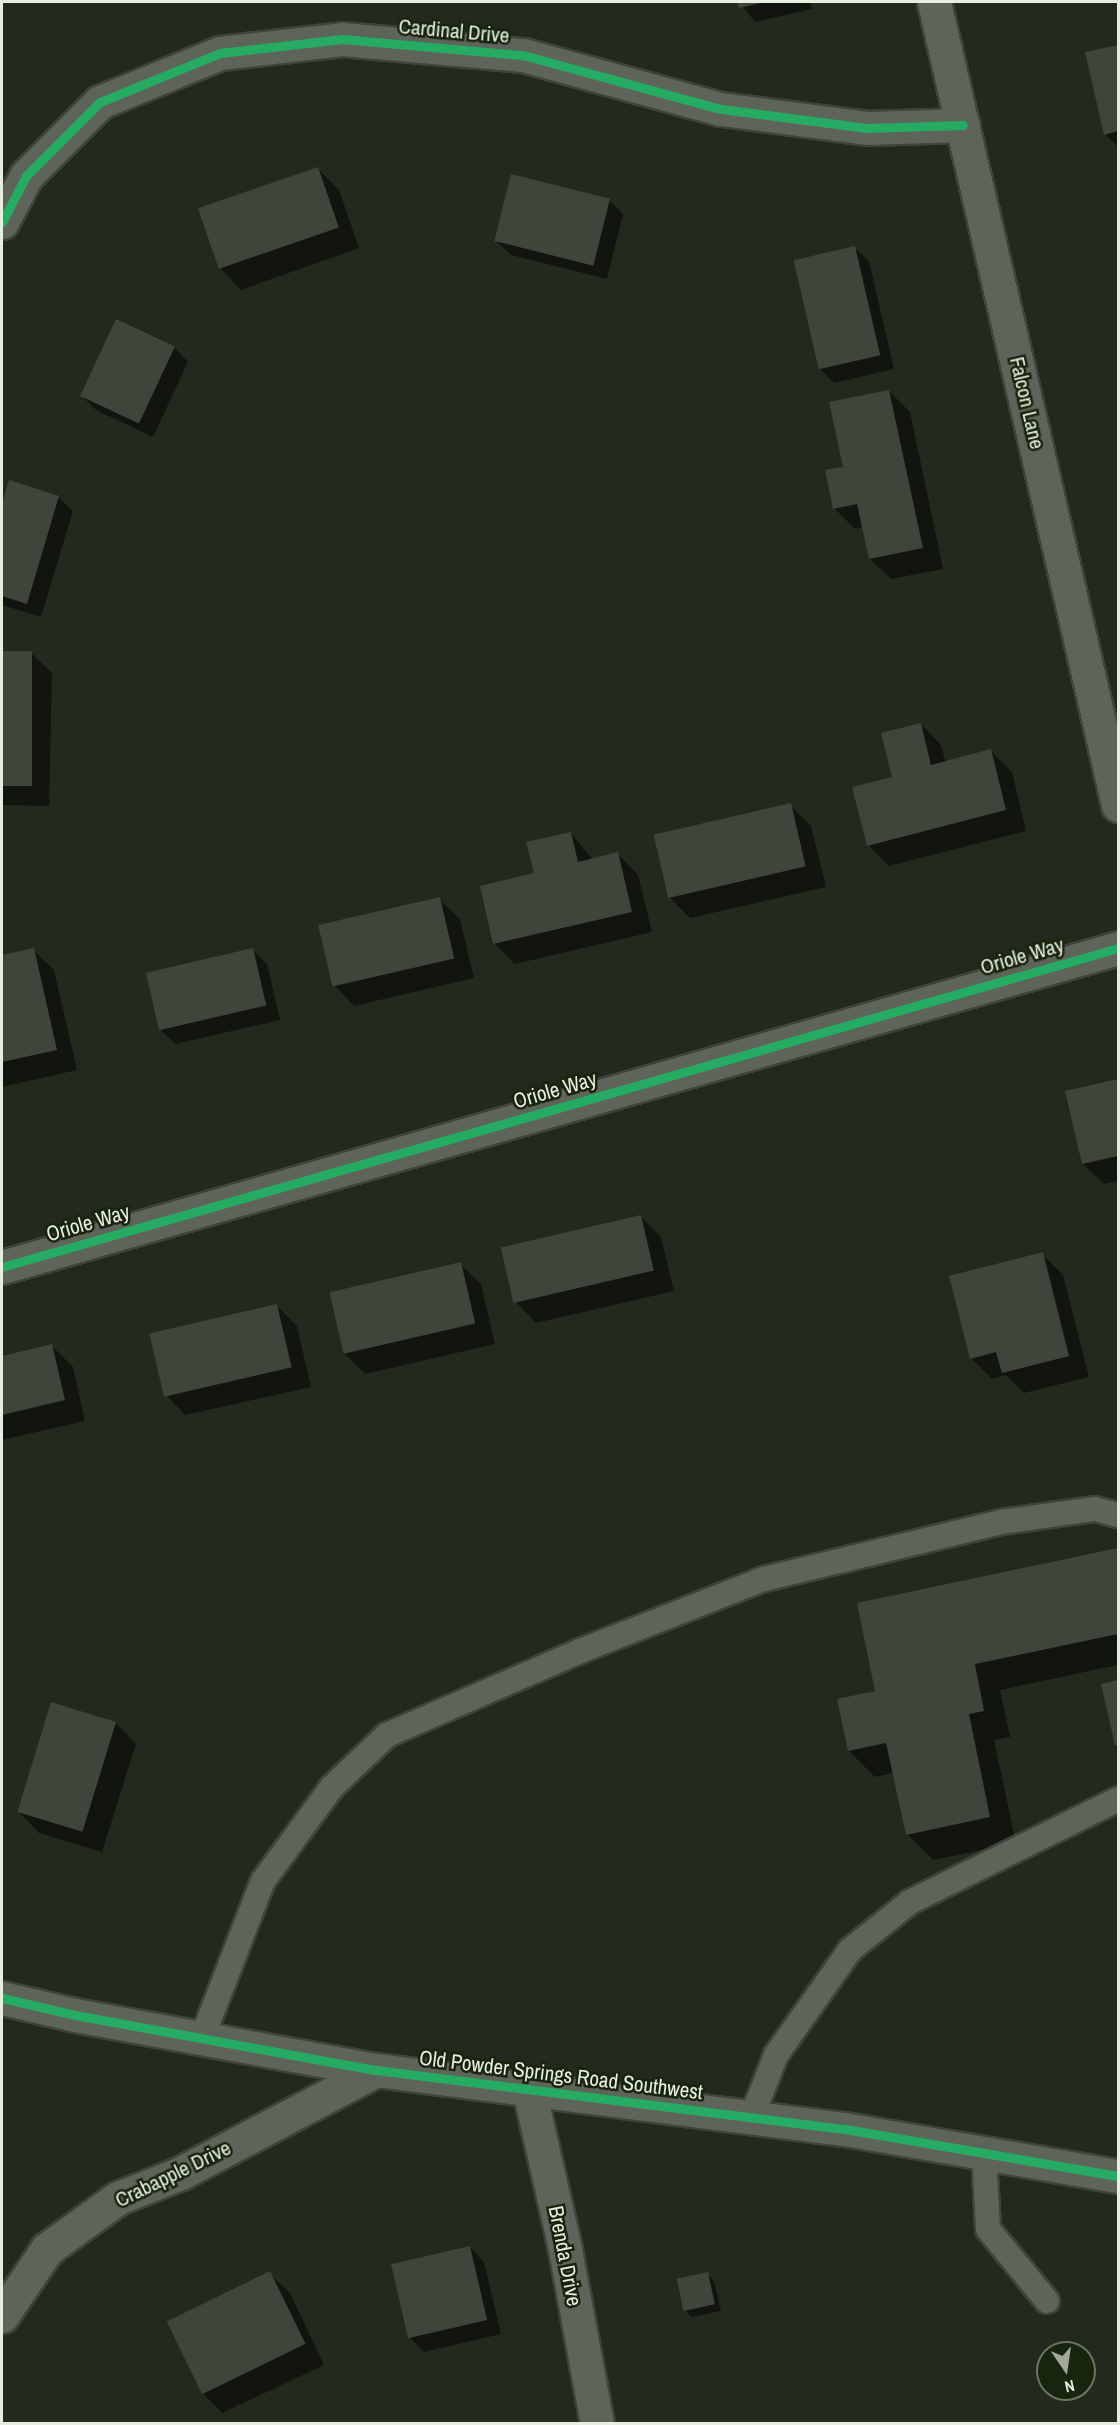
<!DOCTYPE html>
<html>
<head>
<meta charset="utf-8">
<style>
	body { margin:0 }
	#map { position:relative; width:1120px; height:2425px; overflow:hidden; background:#22291d; font-family:"Archivo Narrow",sans-serif }
	div>[style] { position:absolute }
	.shadow>* { inset:0; background:#0007 }
	.building>* { inset:0; background:#3f453b; transform-origin:0 0 }
	.roads { filter:drop-shadow(2px 0 #3d4439) drop-shadow(-2px 0 #3d4439) drop-shadow(0 2px #3d4439) drop-shadow(0 -2px #3d4439) }
	.service>* { height:24px; margin:-12px; padding:0 12px; transform-origin:12px; border-radius:12px; background:#5e645a }
	.minor>* { height:33px; margin:-16.5px; padding:0 16.5px; transform-origin:16.5px; border-radius:16.5px; background:#5e645a }
	.tertiary>* { height:33px; margin:-16.5px; padding:0 16.5px; transform-origin:16.5px; border-radius:16.5px; background:#5e645a }
	.cycleway>* { height:9px; margin:-4.5px; padding:0 4.5px; transform-origin:4.5px; border-radius:4.5px; background:#26ab63 }
	span { translate:-50% -50%; white-space:nowrap; text-align:center; line-height:1.15; -webkit-text-stroke:5px #18240e; paint-order:stroke }
	.street-label { font-size:21px; color:#e5eedf }
	.frame { position:absolute; inset:0; border:3px solid #e5eedf; pointer-events:none }
	.north { position:absolute; left:1036px; top:2341px; width:60px; height:60px; box-sizing:border-box; background:#18240e; border:2px solid #6a7562; border-radius:50%; rotate:167deg; font-size:16px; font-weight:700; line-height:24px; text-align:center; color:#e5eedf }
	.north::after { content:''; display:block; margin:auto; width:21px; height:27px; background:#a1a99b; clip-path:polygon(50% 0,100% 100%,50% 72%,0 100%) }
</style>
</head>
<body>
<div id="map">
	<div class="shadow">
		<div style="clip-path:polygon(739px 2px,810px 2px,812px 9px,755px 22px)"></div>
		<div style="clip-path:polygon(1118px 46px,1118px 147px,1105px 134px,1087px 54px)"></div>
		<div style="clip-path:polygon(318px 169px,339px 190px,359px 248px,241px 290px,221px 269px)"></div>
		<div style="clip-path:polygon(609px 200px,623px 214px,607px 279px,511px 255px,496px 241px)"></div>
		<div style="clip-path:polygon(854px 247px,869px 261px,894px 369px,834px 383px,820px 369px)"></div>
		<div style="clip-path:polygon(174px 347px,188px 362px,153px 437px,96px 410px,82px 396px)"></div>
		<div style="clip-path:polygon(889px 391px,910px 412px,943px 569px,891px 579px,870px 559px,863px 527px,855px 529px,834px 508px,845px 468px)"></div>
		<div style="clip-path:polygon(10px 482px,58px 497px,73px 511px,41px 617px,2px 605px,2px 510px)"></div>
		<div style="clip-path:polygon(2px 652px,31px 653px,52px 673px,49px 806px,2px 805px)"></div>
		<div style="clip-path:polygon(921px 724px,941px 745px,946px 763px,991px 751px,1012px 772px,1026px 831px,889px 866px,868px 845px,894px 778px)"></div>
		<div style="clip-path:polygon(790px 805px,811px 826px,826px 887px,690px 918px,669px 897px)"></div>
		<div style="clip-path:polygon(571px 833px,593px 860px,618px 854px,638px 875px,652px 932px,515px 964px,494px 943px,535px 874px)"></div>
		<div style="clip-path:polygon(439px 899px,460px 919px,474px 978px,354px 1006px,334px 985px)"></div>
		<div style="clip-path:polygon(33px 950px,54px 970px,77px 1070px,2px 1087px,2px 957px)"></div>
		<div style="clip-path:polygon(252px 950px,267px 964px,280px 1020px,175px 1044px,161px 1030px)"></div>
		<div style="clip-path:polygon(1118px 1081px,1118px 1181px,1104px 1184px,1083px 1164px,1067px 1093px)"></div>
		<div style="clip-path:polygon(640px 1216px,661px 1237px,674px 1291px,536px 1323px,516px 1302px)"></div>
		<div style="clip-path:polygon(1042px 1254px,1063px 1275px,1089px 1377px,1024px 1393px,1006px 1375px,992px 1379px,971px 1358px)"></div>
		<div style="clip-path:polygon(460px 1264px,481px 1284px,495px 1344px,365px 1374px,344px 1353px)"></div>
		<div style="clip-path:polygon(276px 1305px,297px 1326px,311px 1387px,185px 1415px,165px 1394px)"></div>
		<div style="clip-path:polygon(52px 1346px,73px 1367px,85px 1421px,2px 1440px,2px 1358px)"></div>
		<div style="clip-path:polygon(1118px 1550px,1118px 1665px,1000px 1690px,1010px 1737px,994px 1740px,1016px 1843px,933px 1860px,907px 1834px,894px 1773px,875px 1777px,849px 1751px,877px 1692px,859px 1604px)"></div>
		<div style="clip-path:polygon(1118px 1681px,1118px 1747px,1102px 1685px)"></div>
		<div style="clip-path:polygon(116px 1723px,136px 1744px,102px 1852px,39px 1833px,19px 1812px)"></div>
		<div style="clip-path:polygon(470px 2247px,484px 2262px,501px 2334px,424px 2352px,409px 2337px)"></div>
		<div style="clip-path:polygon(269px 2273px,290px 2293px,324px 2365px,222px 2413px,202px 2392px,168px 2321px)"></div>
		<div style="clip-path:polygon(707px 2274px,714px 2281px,721px 2311px,692px 2317px,685px 2310px)"></div>
	</div>
	<div class="building">
		<div style="clip-path:polygon(737px 2px,765px 2px,739px 8px)"></div>
		<div style="clip-path:polygon(1118px 45px,1118px 131px,1104px 135px,1085px 52px)"></div>
		<div style="left:318px;top:167px;width:64px;height:127px;rotate:71deg"></div>
		<div style="left:511px;top:174px;width:102px;height:69px;rotate:14deg"></div>
		<div style="left:855px;top:246px;width:112px;height:63px;rotate:77deg"></div>
		<div style="left:116px;top:319px;width:65px;height:85px;rotate:25deg"></div>
		<div style="clip-path:polygon(889px 390px,923px 548px,869px 559px,857px 504px,833px 509px,825px 470px,843px 467px,829px 402px)"></div>
		<div style="clip-path:polygon(9px 480px,59px 496px,27px 604px,2px 596px,2px 504px)"></div>
		<div style="left:2px;top:651px;width:30px;height:135px"></div>
		<div style="clip-path:polygon(921px 723px,931px 765px,991px 749px,1006px 810px,867px 846px,852px 787px,892px 777px,881px 733px)"></div>
		<div style="left:791px;top:803px;width:65px;height:141px;rotate:77deg"></div>
		<div style="clip-path:polygon(571px 832px,578px 862px,618px 852px,632px 912px,493px 944px,480px 886px,534px 873px,526px 842px)"></div>
		<div style="left:440px;top:897px;width:63px;height:125px;rotate:77deg"></div>
		<div style="clip-path:polygon(34px 948px,57px 1050px,2px 1062px,2px 955px)"></div>
		<div style="left:253px;top:948px;width:59px;height:110px;rotate:77deg"></div>
		<div style="clip-path:polygon(1118px 1079px,1118px 1156px,1082px 1164px,1065px 1091px)"></div>
		<div style="left:641px;top:1215px;width:57px;height:144px;rotate:77deg"></div>
		<div style="clip-path:polygon(1043px 1252px,1069px 1356px,1002px 1373px,996px 1352px,970px 1359px,949px 1276px)"></div>
		<div style="left:461px;top:1262px;width:63px;height:135px;rotate:77deg"></div>
		<div style="left:277px;top:1304px;width:65px;height:131px;rotate:77deg"></div>
		<div style="clip-path:polygon(52px 1344px,65px 1400px,2px 1415px,2px 1356px)"></div>
		<div style="clip-path:polygon(1118px 1548px,1118px 1634px,975px 1664px,984px 1711px,969px 1714px,990px 1817px,906px 1835px,886px 1743px,848px 1751px,837px 1699px,875px 1691px,857px 1603px)"></div>
		<div style="clip-path:polygon(1118px 1680px,1118px 1745px,1115px 1745px,1101px 1684px)"></div>
		<div style="left:51px;top:1702px;width:68px;height:115px;rotate:17deg"></div>
		<div style="left:470px;top:2246px;width:76px;height:81px;rotate:77deg"></div>
		<div style="left:270px;top:2271px;width:81px;height:115px;rotate:64deg"></div>
		<div style="left:708px;top:2272px;width:33px;height:32px;rotate:78deg"></div>
	</div>
	<div class="roads">
		<div class="service">
			<div style="left:202px;top:2038px;width:168px;rotate:-68.8deg"></div>
			<div style="left:263px;top:1881px;width:117px;rotate:-53.7deg"></div>
			<div style="left:332px;top:1787px;width:76px;rotate:-43.4deg"></div>
			<div style="left:387px;top:1735px;width:210px;rotate:-23.5deg"></div>
			<div style="left:580px;top:1651px;width:198px;rotate:-21.4deg"></div>
			<div style="left:764px;top:1579px;width:244px;rotate:-13.5deg"></div>
			<div style="left:1001px;top:1522px;width:95px;rotate:-7.9deg"></div>
			<div style="left:1095px;top:1509px;width:24px;rotate:15deg"></div>
			<div style="left:752px;top:2116px;width:66px;rotate:-68.5deg"></div>
			<div style="left:776px;top:2055px;width:128px;rotate:-54.8deg"></div>
			<div style="left:850px;top:1950px;width:77px;rotate:-38.7deg"></div>
			<div style="left:910px;top:1902px;width:232px;rotate:-26.3deg"></div>
			<div style="left:984px;top:2154px;width:75px;rotate:86.9deg"></div>
			<div style="left:988px;top:2229px;width:93px;rotate:50.7deg"></div>
		</div>
		<div class="minor">
			<div style="left:934px;top:2px;width:824px;rotate:77.09deg"></div>
			<div style="left:2px;top:222px;width:52px;rotate:-62.4deg"></div>
			<div style="left:26px;top:176px;width:105px;rotate:-45deg"></div>
			<div style="left:100px;top:102px;width:130px;rotate:-22.2deg"></div>
			<div style="left:220px;top:53px;width:123px;rotate:-6.5deg"></div>
			<div style="left:342px;top:39px;width:182px;rotate:5.1deg"></div>
			<div style="left:523px;top:55px;width:205px;rotate:15.3deg"></div>
			<div style="left:721px;top:109px;width:147px;rotate:7.4deg"></div>
			<div style="left:867px;top:128px;width:96px;rotate:-1.8deg"></div>
			<div style="left:2px;top:1267px;width:1161px;rotate:-15.95deg"></div>
			<div style="left:529px;top:2090px;width:158px;rotate:77.2deg"></div>
			<div style="left:564px;top:2244px;width:183px;rotate:79.6deg"></div>
			<div style="left:2px;top:2316px;width:81px;rotate:-56.1deg"></div>
			<div style="left:47px;top:2249px;width:87px;rotate:-35.7deg"></div>
			<div style="left:118px;top:2198px;width:68px;rotate:-21.6deg"></div>
			<div style="left:181px;top:2173px;width:221px;rotate:-27.8deg"></div>
		</div>
		<div class="tertiary">
			<div style="left:2px;top:1998px;width:75px;rotate:13.1deg"></div>
			<div style="left:75px;top:2015px;width:306px;rotate:10.4deg"></div>
			<div style="left:376px;top:2070px;width:473px;rotate:7.2deg"></div>
			<div style="left:845px;top:2129px;width:277px;rotate:9.8deg"></div>
		</div>
	</div>
	<div class="cycleway">
		<div style="left:2px;top:222px;width:52px;rotate:-62.4deg"></div>
		<div style="left:26px;top:176px;width:105px;rotate:-45deg"></div>
		<div style="left:100px;top:102px;width:130px;rotate:-22.2deg"></div>
		<div style="left:220px;top:53px;width:123px;rotate:-6.5deg"></div>
		<div style="left:342px;top:39px;width:182px;rotate:5.1deg"></div>
		<div style="left:523px;top:55px;width:205px;rotate:15.3deg"></div>
		<div style="left:721px;top:109px;width:147px;rotate:7.4deg"></div>
		<div style="left:867px;top:128px;width:96px;rotate:-1.8deg"></div>
		<div style="left:2px;top:1267px;width:1161px;rotate:-15.95deg"></div>
		<div style="left:2px;top:1998px;width:75px;rotate:13.1deg"></div>
		<div style="left:75px;top:2015px;width:306px;rotate:10.4deg"></div>
		<div style="left:376px;top:2070px;width:473px;rotate:7.2deg"></div>
		<div style="left:845px;top:2129px;width:277px;rotate:9.8deg"></div>
	</div>
	<div class="street-label">
		<span style="left:454px;top:31px;rotate:5deg">Cardinal Drive</span>
		<span style="left:1027px;top:403px;rotate:77deg">Falcon Lane</span>
		<span style="left:1022px;top:956px;rotate:-16deg">Oriole Way</span>
		<span style="left:555px;top:1090px;rotate:-16deg">Oriole Way</span>
		<span style="left:88px;top:1223px;rotate:-16deg">Oriole Way</span>
		<span style="left:561px;top:2075px;rotate:7deg">Old Powder Springs Road Southwest</span>
		<span style="left:173px;top:2174px;rotate:-26deg">Crabapple Drive</span>
		<span style="left:565px;top:2256px;rotate:79deg">Brenda Drive</span>
	</div>
	<div class="frame"></div>
	<div class="north">N</div>
</div>
</body>
</html>
